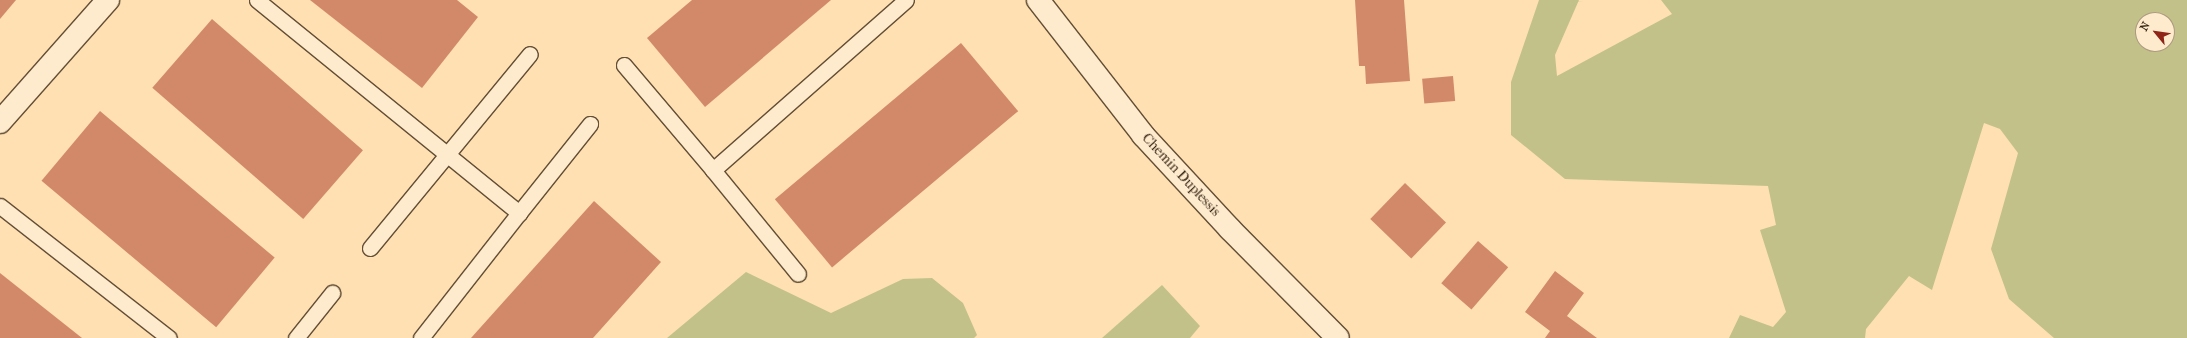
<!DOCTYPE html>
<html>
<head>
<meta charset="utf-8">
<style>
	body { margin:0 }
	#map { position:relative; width:2187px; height:338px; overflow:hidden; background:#fee0b2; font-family:"IM FELL French Canon",serif }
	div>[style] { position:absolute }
	.green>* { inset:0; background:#c3c18a }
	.building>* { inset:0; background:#d2896a; transform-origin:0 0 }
	.roads { filter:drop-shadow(1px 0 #644e35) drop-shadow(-1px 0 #644e35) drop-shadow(0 1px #644e35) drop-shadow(0 -1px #644e35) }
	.lane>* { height:15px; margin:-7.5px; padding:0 7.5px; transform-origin:7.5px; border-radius:7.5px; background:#feebcd }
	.secondary>* { height:22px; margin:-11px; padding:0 11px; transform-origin:11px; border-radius:11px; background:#feebcd }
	span { translate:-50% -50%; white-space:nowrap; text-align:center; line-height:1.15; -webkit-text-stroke:3px #feebcd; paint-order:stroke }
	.street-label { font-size:14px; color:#301d0b }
	.north { position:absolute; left:2135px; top:12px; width:40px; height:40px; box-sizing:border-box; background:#feebcd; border:1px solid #ac997f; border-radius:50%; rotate:299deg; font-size:11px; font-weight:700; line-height:16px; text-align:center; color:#301d0b }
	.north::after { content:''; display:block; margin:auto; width:14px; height:18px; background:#8f2418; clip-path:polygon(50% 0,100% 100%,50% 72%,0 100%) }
</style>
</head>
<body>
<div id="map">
	<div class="green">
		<div style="clip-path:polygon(evenodd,1539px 0,1579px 0,1555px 55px,1557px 76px,1672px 14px,1661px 0,2187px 0,2187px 338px,2054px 338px,2009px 299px,1991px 249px,2018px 153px,2000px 129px,1984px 123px,1932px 290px,1909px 276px,1866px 329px,1865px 338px,1729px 338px,1740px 315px,1773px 327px,1786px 312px,1760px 230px,1776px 225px,1768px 186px,1565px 179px,1511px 135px,1511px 82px,1539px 0,2143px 20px,2167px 20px,2167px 44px,2143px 44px,2143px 20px)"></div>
		<div style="clip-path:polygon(746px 272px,831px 313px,903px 279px,932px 278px,963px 303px,977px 335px,974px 338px,667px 338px)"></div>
		<div style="clip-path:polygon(1162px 285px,1200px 326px,1190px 338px,1102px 338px)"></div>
	</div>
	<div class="building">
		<div style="clip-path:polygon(0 0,16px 0,0 19px)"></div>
		<div style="clip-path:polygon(310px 0,457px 0,478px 17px,422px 88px)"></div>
		<div style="clip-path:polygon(692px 0,831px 0,705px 107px,647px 38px)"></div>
		<div style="clip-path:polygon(1355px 0,1404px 0,1410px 81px,1366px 84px,1365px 66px,1359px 66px)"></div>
		<div style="left:212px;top:19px;width:200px;height:91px;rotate:41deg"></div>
		<div style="left:961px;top:43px;width:89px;height:243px;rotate:50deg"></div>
		<div style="left:1453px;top:76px;width:25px;height:31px;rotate:85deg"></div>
		<div style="left:100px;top:111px;width:228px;height:91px;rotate:40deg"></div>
		<div style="left:1405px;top:183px;width:57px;height:50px;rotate:44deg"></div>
		<div style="clip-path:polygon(594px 201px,661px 262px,593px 338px,471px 338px)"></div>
		<div style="left:1478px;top:241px;width:40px;height:56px;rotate:41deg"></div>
		<div style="clip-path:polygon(1555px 271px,1584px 293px,1567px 316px,1597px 338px,1545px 338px,1550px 331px,1525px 312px)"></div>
		<div style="clip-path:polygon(0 273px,82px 338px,0 338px)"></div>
	</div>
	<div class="roads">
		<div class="lane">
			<div style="left:257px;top:0;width:338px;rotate:39.1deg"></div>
			<div style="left:519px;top:213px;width:114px;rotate:-51.4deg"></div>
			<div style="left:624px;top:65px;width:138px;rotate:49.7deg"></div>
			<div style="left:713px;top:170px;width:257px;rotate:-41.4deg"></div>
			<div style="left:713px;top:170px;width:134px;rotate:50.7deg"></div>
			<div style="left:0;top:206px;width:214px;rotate:38deg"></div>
			<div style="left:370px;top:248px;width:251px;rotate:-50.5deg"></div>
			<div style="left:296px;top:338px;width:58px;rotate:-51.3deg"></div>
			<div style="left:421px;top:338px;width:159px;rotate:-51.9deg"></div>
		</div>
		<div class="secondary">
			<div style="left:1038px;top:0;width:171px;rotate:52.1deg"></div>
			<div style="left:1143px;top:135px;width:128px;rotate:47.2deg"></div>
			<div style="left:1230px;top:229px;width:153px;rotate:45.3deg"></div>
			<div style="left:0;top:122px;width:163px;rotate:-48.5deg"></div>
		</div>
	</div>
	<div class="street-label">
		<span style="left:1181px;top:175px;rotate:47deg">Chemin Duplessis</span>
	</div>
	<div class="north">N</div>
</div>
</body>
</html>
